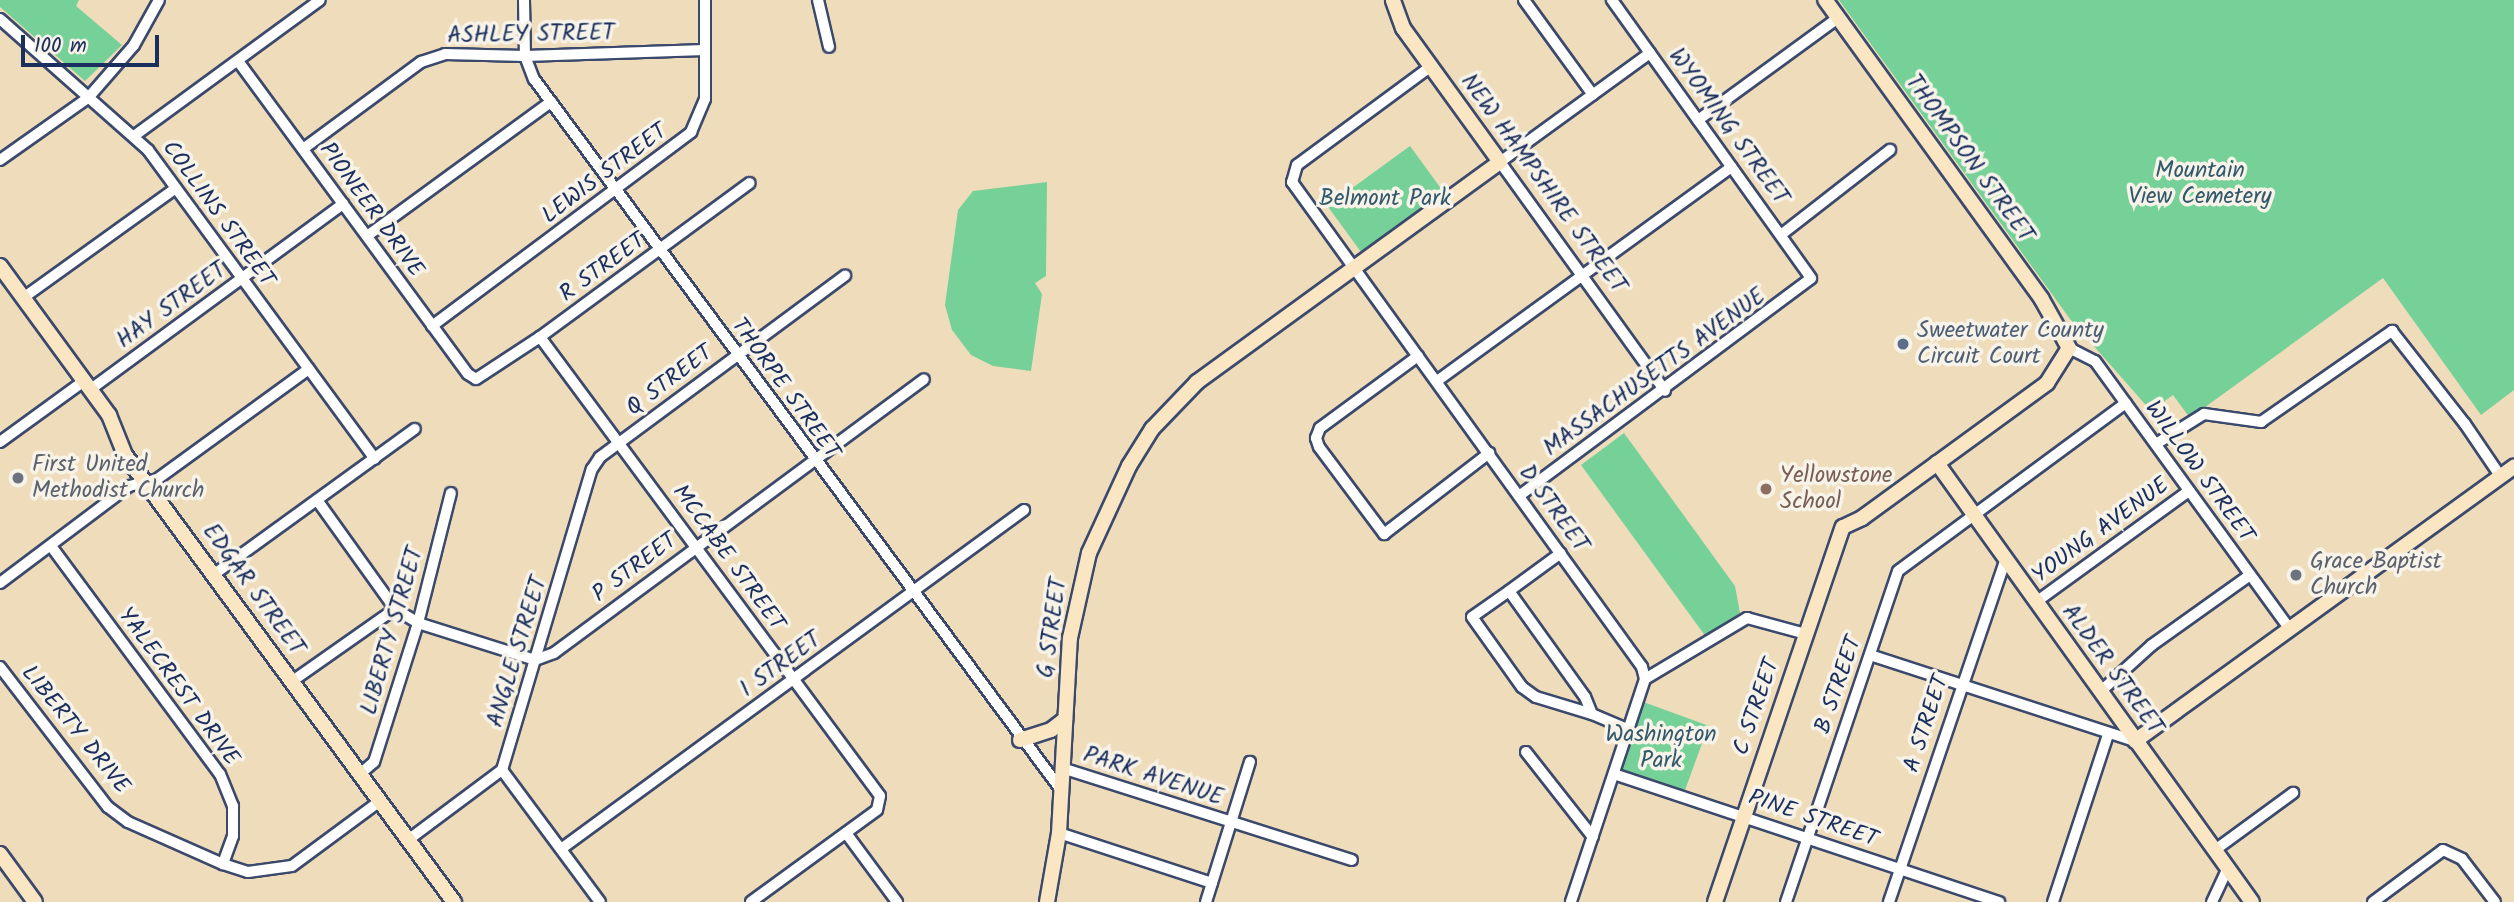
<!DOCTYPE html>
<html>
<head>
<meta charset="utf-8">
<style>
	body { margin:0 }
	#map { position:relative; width:2514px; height:902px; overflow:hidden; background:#efdcbb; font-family:Kalam,sans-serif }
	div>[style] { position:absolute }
	.green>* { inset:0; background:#76d198; transform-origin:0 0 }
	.roads { filter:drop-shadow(2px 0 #3b496c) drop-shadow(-2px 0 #3b496c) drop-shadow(0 2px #3b496c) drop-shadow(0 -2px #3b496c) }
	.street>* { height:10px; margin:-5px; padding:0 5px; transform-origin:5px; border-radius:5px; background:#fff }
	.secondary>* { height:14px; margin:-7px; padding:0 7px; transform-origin:7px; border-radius:7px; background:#fbe6c4 }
	.dots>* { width:19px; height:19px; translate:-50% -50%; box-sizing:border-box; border:4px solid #f7f3e8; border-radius:50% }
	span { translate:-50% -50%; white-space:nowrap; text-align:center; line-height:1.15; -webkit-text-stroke:7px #f7f3e8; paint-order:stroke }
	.street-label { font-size:23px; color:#1b2f5e }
	.park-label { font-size:23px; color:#32586c }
	.service-label { font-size:23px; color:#4e5e75 }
	.left { translate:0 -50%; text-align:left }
	.worship-label { font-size:23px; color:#5b616d }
	.education-label { font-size:23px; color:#785e54 }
	.scale { position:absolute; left:21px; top:35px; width:138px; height:32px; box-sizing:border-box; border:4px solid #1b2f5e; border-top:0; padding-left:9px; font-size:21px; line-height:24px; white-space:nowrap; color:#1b2f5e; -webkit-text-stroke:5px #f7f3e8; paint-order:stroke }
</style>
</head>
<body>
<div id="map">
	<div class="green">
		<div style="clip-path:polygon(0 0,79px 0,76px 6px,122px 45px,85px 81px,0 7px)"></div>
		<div style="clip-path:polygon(1839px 0,2514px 0,2514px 390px,2481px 415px,2383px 278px,2190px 418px,2173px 395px,2151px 411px,2070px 319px)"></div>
		<div style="left:1410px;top:146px;width:57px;height:102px;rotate:54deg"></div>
		<div style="clip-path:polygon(1047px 182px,1046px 276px,1035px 283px,1042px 294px,1031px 371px,993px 366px,971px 355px,952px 330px,945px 305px,958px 210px,973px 191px)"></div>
		<div style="clip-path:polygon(1624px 433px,1735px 586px,1740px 613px,1706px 637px,1581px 465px)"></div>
		<div style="left:1638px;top:700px;width:75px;height:78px;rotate:20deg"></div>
	</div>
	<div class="roads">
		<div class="street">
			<div style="left:524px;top:0;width:56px;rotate:89deg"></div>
			<div style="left:525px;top:56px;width:25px;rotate:69deg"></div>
			<div style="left:534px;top:79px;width:885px;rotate:53.45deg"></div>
			<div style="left:818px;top:0;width:48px;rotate:76.8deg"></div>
			<div style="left:1524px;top:0;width:117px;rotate:54deg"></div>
			<div style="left:0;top:19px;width:198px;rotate:41.5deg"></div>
			<div style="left:148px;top:150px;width:383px;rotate:53.7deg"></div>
			<div style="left:1650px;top:53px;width:185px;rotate:144deg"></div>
			<div style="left:1500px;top:162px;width:282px;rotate:54.2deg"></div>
			<div style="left:238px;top:61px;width:388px;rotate:53.7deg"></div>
			<div style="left:468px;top:374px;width:9px;rotate:32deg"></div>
			<div style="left:476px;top:379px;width:77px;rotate:-33.3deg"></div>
			<div style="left:540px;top:337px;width:260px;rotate:-36.3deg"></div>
			<div style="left:1430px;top:67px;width:165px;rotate:143.6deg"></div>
			<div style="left:1297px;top:165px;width:18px;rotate:106deg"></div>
			<div style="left:1292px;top:182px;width:598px;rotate:54.18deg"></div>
			<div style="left:1642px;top:667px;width:12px;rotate:76deg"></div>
			<div style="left:1645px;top:679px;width:235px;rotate:108.4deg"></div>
			<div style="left:1698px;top:120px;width:173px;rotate:-36.1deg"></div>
			<div style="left:134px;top:136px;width:230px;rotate:-36.2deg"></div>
			<div style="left:303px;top:149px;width:147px;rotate:-36.4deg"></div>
			<div style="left:421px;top:62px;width:25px;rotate:-18deg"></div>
			<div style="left:445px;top:54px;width:80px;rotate:1.4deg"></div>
			<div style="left:525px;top:56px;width:180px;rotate:-1.9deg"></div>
			<div style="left:0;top:160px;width:108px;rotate:-35.2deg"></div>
			<div style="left:88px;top:98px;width:70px;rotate:-49deg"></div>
			<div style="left:134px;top:45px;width:51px;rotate:-60.9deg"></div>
			<div style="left:1782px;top:234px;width:137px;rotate:-37.9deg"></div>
			<div style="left:367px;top:236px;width:228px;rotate:-36.1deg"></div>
			<div style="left:23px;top:298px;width:188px;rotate:-35.7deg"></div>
			<div style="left:432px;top:326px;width:324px;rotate:-36.8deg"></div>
			<div style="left:691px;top:132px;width:36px;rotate:-67deg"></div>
			<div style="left:705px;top:99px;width:99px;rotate:-90deg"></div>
			<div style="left:540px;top:337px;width:571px;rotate:53.47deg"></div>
			<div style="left:880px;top:796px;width:14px;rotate:102deg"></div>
			<div style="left:877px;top:810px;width:156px;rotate:143.9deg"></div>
			<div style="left:2069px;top:348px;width:29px;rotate:27deg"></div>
			<div style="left:2095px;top:361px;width:331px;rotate:54deg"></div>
			<div style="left:1418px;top:356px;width:122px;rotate:143.7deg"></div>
			<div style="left:1320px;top:428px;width:11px;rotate:112deg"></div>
			<div style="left:1316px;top:438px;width:9px;rotate:72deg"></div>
			<div style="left:1319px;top:447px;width:109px;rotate:53.2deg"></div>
			<div style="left:1384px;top:534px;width:133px;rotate:-37.6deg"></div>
			<div style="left:1437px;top:381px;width:364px;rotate:-36deg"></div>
			<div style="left:91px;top:389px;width:313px;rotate:-36.3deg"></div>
			<div style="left:0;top:442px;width:104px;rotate:-36deg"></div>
			<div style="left:2156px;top:444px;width:57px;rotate:-32deg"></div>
			<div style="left:2204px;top:414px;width:58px;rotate:8deg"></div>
			<div style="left:2261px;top:422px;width:160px;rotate:-34.8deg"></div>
			<div style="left:2392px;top:331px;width:118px;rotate:51.9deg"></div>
			<div style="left:2465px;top:424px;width:64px;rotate:55.8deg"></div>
			<div style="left:1519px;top:496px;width:364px;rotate:-36.7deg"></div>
			<div style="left:1811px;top:278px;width:342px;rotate:-125.6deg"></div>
			<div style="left:317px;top:500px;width:134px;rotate:54.4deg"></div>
			<div style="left:395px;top:609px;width:27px;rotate:31deg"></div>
			<div style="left:418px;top:623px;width:123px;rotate:17.5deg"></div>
			<div style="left:535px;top:660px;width:20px;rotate:-20deg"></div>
			<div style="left:554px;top:653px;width:460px;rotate:-36.5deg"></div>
			<div style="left:51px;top:546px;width:284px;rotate:53.5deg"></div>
			<div style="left:220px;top:774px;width:35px;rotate:68deg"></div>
			<div style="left:233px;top:806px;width:30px;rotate:90deg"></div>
			<div style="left:233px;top:836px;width:30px;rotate:110deg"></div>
			<div style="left:213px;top:575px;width:249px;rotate:-35.9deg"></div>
			<div style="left:0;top:583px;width:161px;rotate:-36.9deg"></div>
			<div style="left:129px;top:486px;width:28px;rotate:-13deg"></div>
			<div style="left:156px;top:480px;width:189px;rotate:-36deg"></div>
			<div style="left:1509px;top:591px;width:45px;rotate:144.9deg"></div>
			<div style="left:1472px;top:617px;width:86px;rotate:54.5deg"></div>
			<div style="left:1522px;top:687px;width:17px;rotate:36deg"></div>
			<div style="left:1536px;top:697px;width:59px;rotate:16.9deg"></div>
			<div style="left:1592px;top:714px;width:18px;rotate:-112deg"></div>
			<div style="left:1585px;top:697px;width:130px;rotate:-125.6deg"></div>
			<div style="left:1509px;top:591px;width:64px;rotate:-36.2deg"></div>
			<div style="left:2036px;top:602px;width:189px;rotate:-36deg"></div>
			<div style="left:1870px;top:655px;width:279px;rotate:18deg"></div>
			<div style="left:0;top:667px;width:177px;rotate:52.4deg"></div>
			<div style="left:108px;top:807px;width:25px;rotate:37deg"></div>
			<div style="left:128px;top:822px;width:104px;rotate:23.9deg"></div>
			<div style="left:223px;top:864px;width:26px;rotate:18deg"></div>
			<div style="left:248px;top:872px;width:44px;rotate:-7.8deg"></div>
			<div style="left:292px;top:866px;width:109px;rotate:-36.5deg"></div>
			<div style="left:1645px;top:679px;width:119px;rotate:-30.9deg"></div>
			<div style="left:1747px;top:618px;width:61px;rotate:15.2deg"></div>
			<div style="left:291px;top:682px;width:127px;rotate:-35.1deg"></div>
			<div style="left:2100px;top:692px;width:70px;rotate:-42.1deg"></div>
			<div style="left:2152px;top:645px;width:120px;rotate:-35.5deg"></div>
			<div style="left:1592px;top:714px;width:39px;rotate:23deg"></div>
			<div style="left:1526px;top:752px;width:108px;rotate:51.8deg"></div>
			<div style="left:1062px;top:768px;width:304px;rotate:17.6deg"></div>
			<div style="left:502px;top:770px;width:164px;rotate:53.4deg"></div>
			<div style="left:360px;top:774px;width:18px;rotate:-41deg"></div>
			<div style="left:374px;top:762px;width:146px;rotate:-72.4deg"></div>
			<div style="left:418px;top:623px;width:134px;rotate:-75.8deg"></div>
			<div style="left:1614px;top:774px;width:406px;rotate:18.4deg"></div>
			<div style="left:846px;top:833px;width:86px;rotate:53.5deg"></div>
			<div style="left:1059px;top:833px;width:161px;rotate:18.1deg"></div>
			<div style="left:408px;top:840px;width:117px;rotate:-36.7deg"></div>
			<div style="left:502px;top:770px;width:314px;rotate:-73.4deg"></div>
			<div style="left:592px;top:469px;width:14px;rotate:-56deg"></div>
			<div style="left:600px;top:457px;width:305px;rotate:-36.5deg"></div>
			<div style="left:561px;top:849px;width:574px;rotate:-36.21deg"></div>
			<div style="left:2215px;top:850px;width:97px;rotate:-36.2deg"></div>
			<div style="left:1206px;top:902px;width:147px;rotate:-72.6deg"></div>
			<div style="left:1786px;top:902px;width:349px;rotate:-71.3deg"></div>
			<div style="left:1898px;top:571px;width:283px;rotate:-36.4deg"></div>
			<div style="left:1889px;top:902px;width:362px;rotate:-71.2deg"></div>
			<div style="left:2053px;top:902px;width:176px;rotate:-71.8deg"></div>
			<div style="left:2212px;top:902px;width:38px;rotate:-65deg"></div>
			<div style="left:2373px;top:902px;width:87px;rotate:-36.6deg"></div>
			<div style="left:2443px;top:850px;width:21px;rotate:25deg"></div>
			<div style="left:2462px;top:859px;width:54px;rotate:52.5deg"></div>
		</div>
		<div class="secondary">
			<div style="left:0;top:266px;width:185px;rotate:53.8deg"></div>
			<div style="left:109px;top:415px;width:43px;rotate:68.2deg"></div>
			<div style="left:125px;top:455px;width:555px;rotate:53.65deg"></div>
			<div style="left:1937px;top:463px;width:540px;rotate:54.34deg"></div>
			<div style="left:1020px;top:740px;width:33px;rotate:-18deg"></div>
			<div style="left:1051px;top:730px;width:18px;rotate:-38deg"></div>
			<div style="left:2135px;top:741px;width:468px;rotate:-35.9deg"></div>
			<div style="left:0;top:854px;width:59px;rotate:53.9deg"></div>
			<div style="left:1047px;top:902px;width:70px;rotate:-80.1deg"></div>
			<div style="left:1059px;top:833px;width:195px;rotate:-86.8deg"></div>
			<div style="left:1070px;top:638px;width:87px;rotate:-77.4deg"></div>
			<div style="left:1089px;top:553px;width:96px;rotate:-65.3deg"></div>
			<div style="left:1129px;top:466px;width:44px;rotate:-58.1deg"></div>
			<div style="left:1152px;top:429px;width:65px;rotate:-46.2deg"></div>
			<div style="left:1197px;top:382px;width:374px;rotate:-36deg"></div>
			<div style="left:1500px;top:162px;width:165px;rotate:-125.9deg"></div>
			<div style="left:1403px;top:28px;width:30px;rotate:-110deg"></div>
			<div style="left:1715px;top:902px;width:396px;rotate:-71.2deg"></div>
			<div style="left:1843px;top:527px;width:21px;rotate:-25deg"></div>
			<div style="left:1862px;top:518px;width:229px;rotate:-36.1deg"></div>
			<div style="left:2047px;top:383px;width:41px;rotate:-57.8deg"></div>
			<div style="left:2069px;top:348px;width:57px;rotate:-119.2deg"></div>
			<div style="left:2041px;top:298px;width:368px;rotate:-125.9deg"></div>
		</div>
	</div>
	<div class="dots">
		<div style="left:1903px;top:344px;background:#5c6f8a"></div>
		<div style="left:18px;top:478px;background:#6b7280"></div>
		<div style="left:1766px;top:489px;background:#8d6e63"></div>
		<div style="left:2296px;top:575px;background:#6b7280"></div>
	</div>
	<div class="street-label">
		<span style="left:531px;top:35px;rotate:-1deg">ASHLEY STREET</span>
		<span style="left:1728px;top:127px;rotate:54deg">WYOMING STREET</span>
		<span style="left:1969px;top:159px;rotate:54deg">THOMPSON STREET</span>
		<span style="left:605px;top:174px;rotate:-37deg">LEWIS STREET</span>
		<span style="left:1543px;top:184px;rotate:54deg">NEW HAMPSHIRE STREET</span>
		<span style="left:371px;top:210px;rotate:54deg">PIONEER DRIVE</span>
		<span style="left:218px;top:214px;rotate:54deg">COLLINS STREET</span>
		<span style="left:603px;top:268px;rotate:-36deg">R STREET</span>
		<span style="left:172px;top:306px;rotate:-36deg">HAY STREET</span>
		<span style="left:1655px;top:373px;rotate:-36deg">MASSACHUSETTS AVENUE</span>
		<span style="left:670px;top:381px;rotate:-37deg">Q STREET</span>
		<span style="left:785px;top:389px;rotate:54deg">THORPE STREET</span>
		<span style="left:2199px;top:472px;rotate:54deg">WILLOW STREET</span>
		<span style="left:1553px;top:509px;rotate:54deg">D STREET</span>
		<span style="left:2101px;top:531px;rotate:-36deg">YOUNG AVENUE</span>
		<span style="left:728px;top:558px;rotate:54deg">MCCABE STREET</span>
		<span style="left:635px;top:568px;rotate:-37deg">P STREET</span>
		<span style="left:253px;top:590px;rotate:54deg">EDGAR STREET</span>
		<span style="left:1053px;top:628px;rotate:-82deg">G STREET</span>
		<span style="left:393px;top:631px;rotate:-74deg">LIBERTY STREET</span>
		<span style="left:518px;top:652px;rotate:-73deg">ANGLE STREET</span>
		<span style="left:781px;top:665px;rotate:-36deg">I STREET</span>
		<span style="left:2112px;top:670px;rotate:54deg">ALDER STREET</span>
		<span style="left:1839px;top:685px;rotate:-71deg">B STREET</span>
		<span style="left:178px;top:687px;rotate:54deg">YALECREST DRIVE</span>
		<span style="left:1757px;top:707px;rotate:-71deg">C STREET</span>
		<span style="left:1927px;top:724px;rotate:-72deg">A STREET</span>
		<span style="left:75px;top:730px;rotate:51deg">LIBERTY DRIVE</span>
		<span style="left:1153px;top:777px;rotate:18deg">PARK AVENUE</span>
		<span style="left:1813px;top:819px;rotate:19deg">PINE STREET</span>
	</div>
	<div class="park-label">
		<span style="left:2200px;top:184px">Mountain<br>View Cemetery</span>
		<span style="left:1385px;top:199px">Belmont Park</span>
		<span style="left:1661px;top:748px">Washington<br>Park</span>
	</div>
	<div class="service-label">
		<span class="left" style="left:1917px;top:344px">Sweetwater County<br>Circuit Court</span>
	</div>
	<div class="worship-label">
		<span class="left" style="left:32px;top:478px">First United<br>Methodist Church</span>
		<span class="left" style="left:2310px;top:575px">Grace Baptist<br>Church</span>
	</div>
	<div class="education-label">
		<span class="left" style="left:1780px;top:489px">Yellowstone<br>School</span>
	</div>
	<div class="scale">100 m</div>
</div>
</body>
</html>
